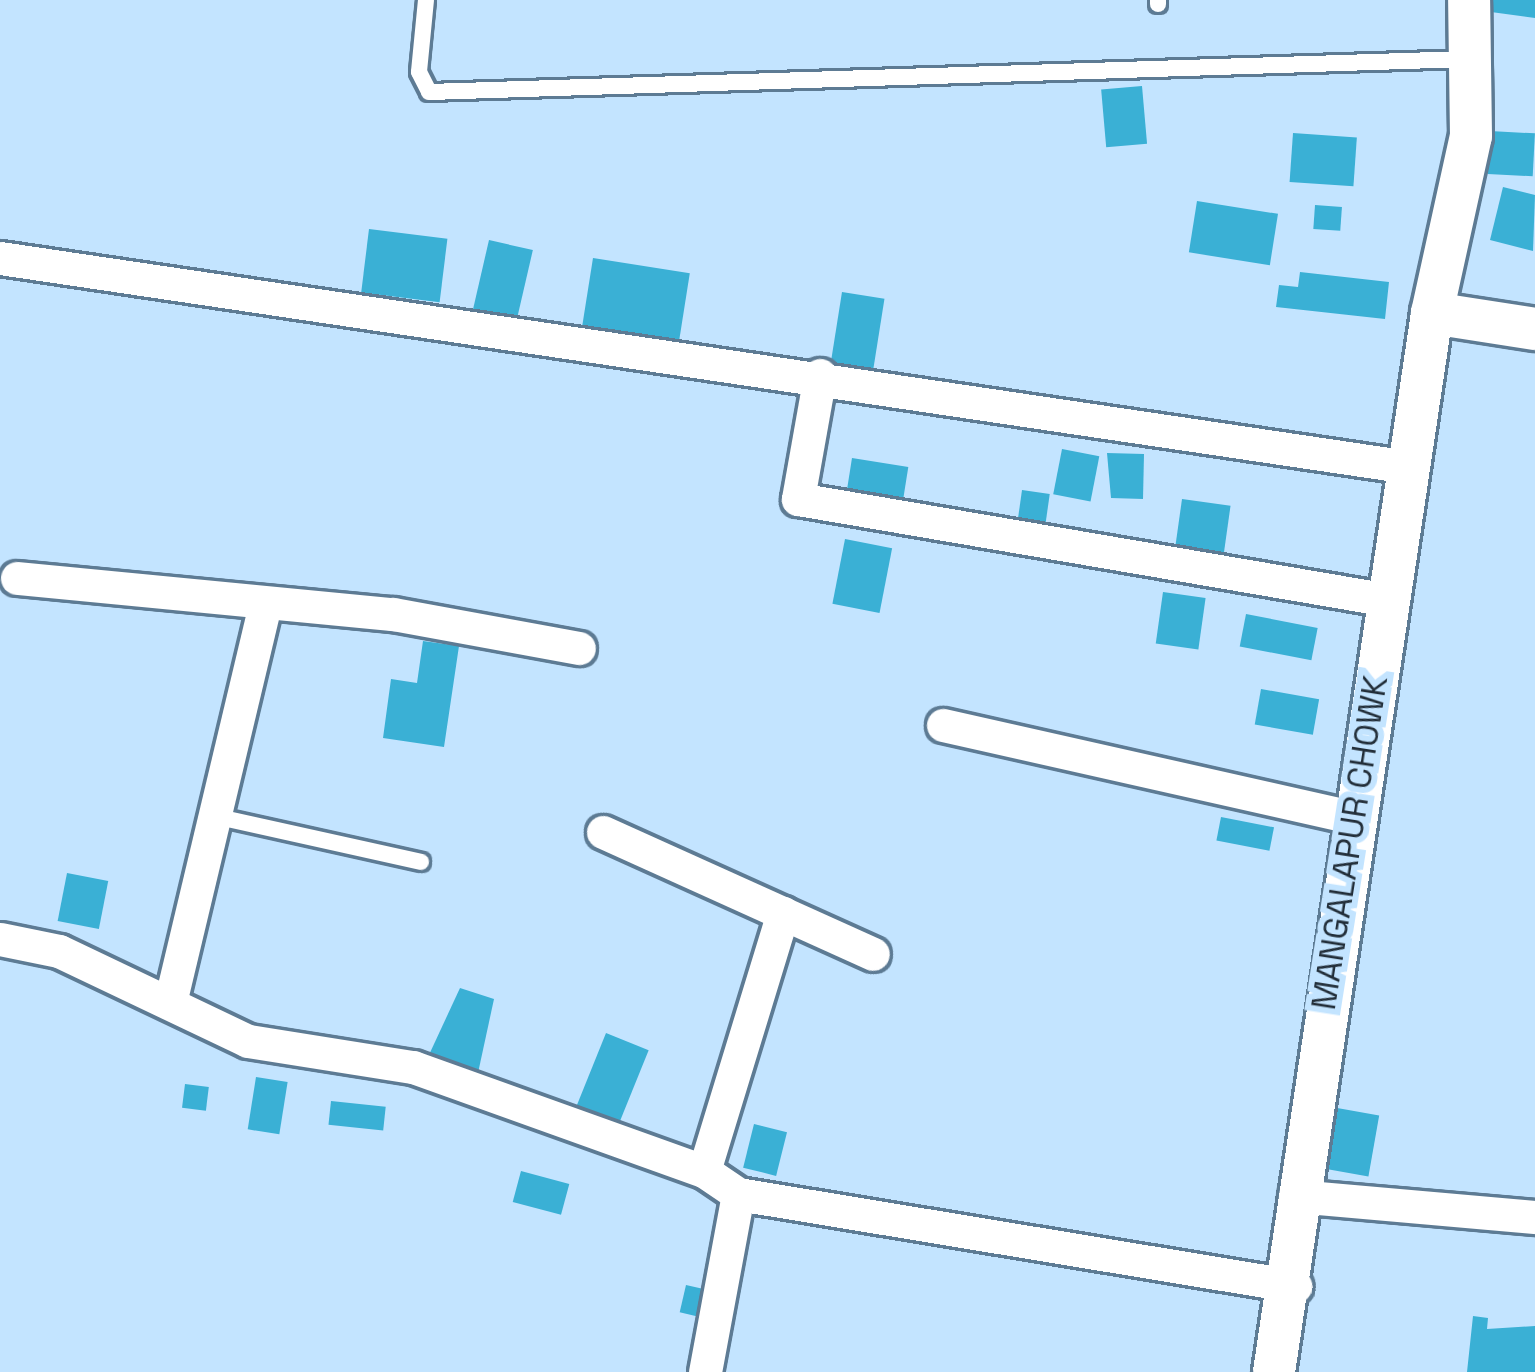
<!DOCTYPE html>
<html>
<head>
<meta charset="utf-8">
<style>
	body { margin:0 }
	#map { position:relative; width:1535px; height:1372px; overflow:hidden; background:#c3e4ff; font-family:"Space Grotesk",sans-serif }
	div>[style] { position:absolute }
	.building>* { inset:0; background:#3ab0d5; transform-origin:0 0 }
	.roads { filter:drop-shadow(3px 0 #5d7b94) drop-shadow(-3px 0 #5d7b94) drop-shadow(0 3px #5d7b94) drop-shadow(0 -3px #5d7b94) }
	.service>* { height:16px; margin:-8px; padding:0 8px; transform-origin:8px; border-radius:8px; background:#fff }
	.minor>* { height:33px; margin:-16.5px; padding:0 16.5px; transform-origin:16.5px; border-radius:16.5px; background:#fff }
	.tertiary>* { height:42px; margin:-21px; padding:0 21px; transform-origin:21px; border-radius:21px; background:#fff }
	span { translate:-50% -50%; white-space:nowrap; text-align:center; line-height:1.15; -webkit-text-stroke:12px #c3e4ff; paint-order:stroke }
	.street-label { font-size:33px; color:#222e39 }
</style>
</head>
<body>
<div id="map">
	<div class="building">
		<div style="clip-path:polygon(1493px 0,1535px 0,1535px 18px,1491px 12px)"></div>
		<div style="left:1142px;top:86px;width:58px;height:41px;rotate:85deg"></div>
		<div style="left:1490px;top:131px;width:45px;height:43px;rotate:3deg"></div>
		<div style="left:1293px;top:133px;width:64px;height:49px;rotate:4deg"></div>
		<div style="clip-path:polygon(1503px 187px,1535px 195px,1533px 251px,1490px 240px)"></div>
		<div style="left:1197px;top:201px;width:82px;height:52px;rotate:9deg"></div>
		<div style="left:1315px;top:205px;width:27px;height:24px;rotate:4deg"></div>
		<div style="left:369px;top:229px;width:79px;height:64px;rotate:7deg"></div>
		<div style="left:489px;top:240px;width:45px;height:72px;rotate:13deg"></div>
		<div style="left:593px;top:258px;width:98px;height:72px;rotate:9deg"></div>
		<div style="clip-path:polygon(1300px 272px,1389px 282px,1385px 319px,1276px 307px,1279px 285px,1298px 287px)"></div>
		<div style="left:842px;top:292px;width:43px;height:75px;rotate:9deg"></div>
		<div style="left:1062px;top:449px;width:38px;height:46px;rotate:11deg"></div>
		<div style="clip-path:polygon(1107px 453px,1144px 454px,1143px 499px,1111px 498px)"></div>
		<div style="left:852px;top:458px;width:57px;height:49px;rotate:9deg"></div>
		<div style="left:1022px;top:490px;width:28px;height:41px;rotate:8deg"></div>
		<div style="left:1182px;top:499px;width:49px;height:60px;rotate:8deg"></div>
		<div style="left:845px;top:539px;width:48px;height:66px;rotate:11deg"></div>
		<div style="left:1163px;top:592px;width:43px;height:52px;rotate:8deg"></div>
		<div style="left:1246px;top:614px;width:73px;height:33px;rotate:11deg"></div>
		<div style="clip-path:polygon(423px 641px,459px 646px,444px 747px,383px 738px,391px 679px,417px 683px)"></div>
		<div style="left:1261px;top:689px;width:59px;height:36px;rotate:10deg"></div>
		<div style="left:1221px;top:817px;width:54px;height:24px;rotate:11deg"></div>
		<div style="left:67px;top:873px;width:42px;height:49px;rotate:11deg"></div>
		<div style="clip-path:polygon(460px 988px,494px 999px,478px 1073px,428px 1057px)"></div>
		<div style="left:606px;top:1033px;width:46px;height:84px;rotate:22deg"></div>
		<div style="left:256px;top:1077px;width:32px;height:53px;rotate:9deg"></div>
		<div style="left:185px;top:1084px;width:24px;height:24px;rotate:7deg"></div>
		<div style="left:331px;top:1101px;width:55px;height:24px;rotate:6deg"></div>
		<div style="left:1326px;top:1106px;width:54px;height:62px;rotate:10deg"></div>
		<div style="left:754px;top:1124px;width:34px;height:45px;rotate:14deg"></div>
		<div style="left:521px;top:1171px;width:50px;height:32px;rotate:15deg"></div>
		<div style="left:686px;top:1285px;width:26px;height:28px;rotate:13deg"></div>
		<div style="clip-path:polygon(1473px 1316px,1488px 1318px,1487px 1329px,1535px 1326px,1535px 1372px,1467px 1372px)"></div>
	</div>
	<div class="roads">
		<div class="service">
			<div style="left:426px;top:0;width:72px;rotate:95.6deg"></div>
			<div style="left:419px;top:72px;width:22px;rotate:63deg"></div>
			<div style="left:429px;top:92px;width:1039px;rotate:-1.82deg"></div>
			<div style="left:1158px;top:0;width:4px;rotate:90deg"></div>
			<div style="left:214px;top:816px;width:212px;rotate:12.5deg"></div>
		</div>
		<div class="minor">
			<div style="left:0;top:258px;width:1423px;rotate:8.44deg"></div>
			<div style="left:820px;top:375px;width:126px;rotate:100.1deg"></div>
			<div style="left:798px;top:499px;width:599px;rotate:9.71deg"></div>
			<div style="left:17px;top:578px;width:378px;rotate:5.5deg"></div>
			<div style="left:393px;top:614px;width:189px;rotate:10.4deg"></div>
			<div style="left:943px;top:725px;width:422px;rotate:12.7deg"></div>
			<div style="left:603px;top:832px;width:296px;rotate:24.3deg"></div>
			<div style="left:0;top:939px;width:60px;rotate:11.5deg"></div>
			<div style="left:59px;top:951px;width:209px;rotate:25.5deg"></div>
			<div style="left:248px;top:1041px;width:167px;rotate:9deg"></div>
			<div style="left:413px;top:1067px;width:309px;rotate:19.7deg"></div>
			<div style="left:704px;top:1171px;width:41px;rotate:34.1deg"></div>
			<div style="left:738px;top:1194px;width:565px;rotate:9.38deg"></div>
			<div style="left:170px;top:1003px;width:409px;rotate:-76.6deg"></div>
			<div style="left:704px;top:1171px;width:270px;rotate:-73deg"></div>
			<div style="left:1295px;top:1196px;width:241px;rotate:5deg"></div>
			<div style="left:705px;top:1372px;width:181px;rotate:-79.5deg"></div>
		</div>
		<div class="tertiary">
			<div style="left:1432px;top:313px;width:104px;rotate:8.8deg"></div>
			<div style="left:1274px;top:1372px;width:1071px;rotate:-81.51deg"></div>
			<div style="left:1432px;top:313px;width:181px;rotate:-77.6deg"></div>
			<div style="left:1471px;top:136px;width:136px;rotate:-90.8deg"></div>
		</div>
	</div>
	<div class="street-label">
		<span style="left:1351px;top:843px;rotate:-81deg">MANGALAPUR CHOWK</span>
	</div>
</div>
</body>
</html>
